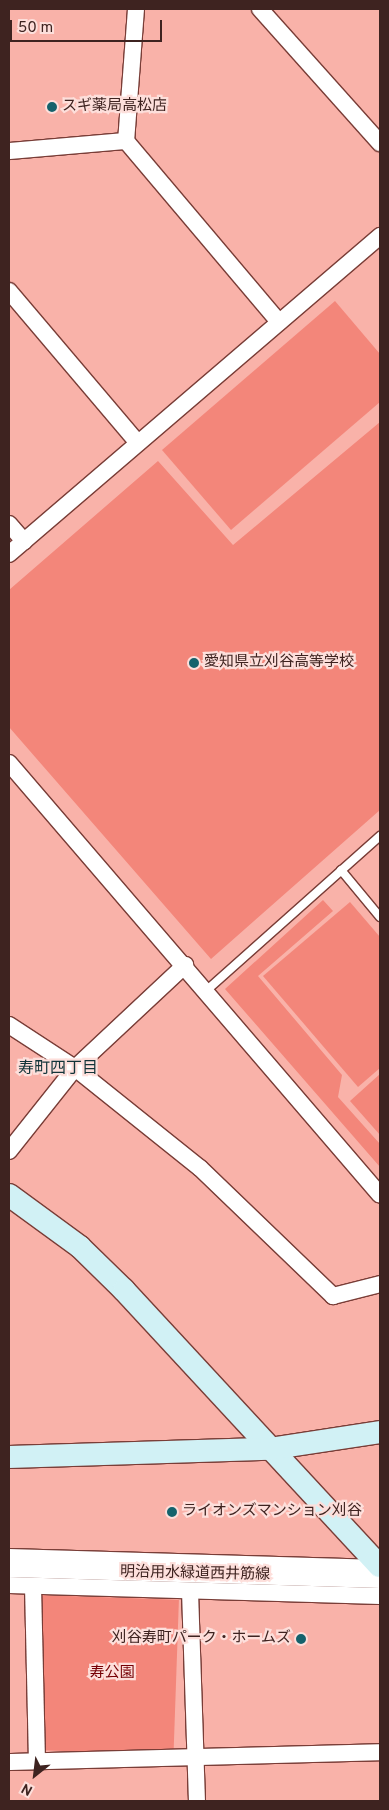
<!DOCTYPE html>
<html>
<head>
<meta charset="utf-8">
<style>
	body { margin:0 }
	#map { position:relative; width:389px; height:1810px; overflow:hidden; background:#f9b2a9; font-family:Overpass,"Noto Sans JP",sans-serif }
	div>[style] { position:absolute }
	.green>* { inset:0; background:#f3867a; transform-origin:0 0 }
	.roads { filter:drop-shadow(1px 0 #793d37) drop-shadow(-1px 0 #793d37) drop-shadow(0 1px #793d37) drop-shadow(0 -1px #793d37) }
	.lane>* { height:8px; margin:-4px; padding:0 4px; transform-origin:4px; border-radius:4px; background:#fff }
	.street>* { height:16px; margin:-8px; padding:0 8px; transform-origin:8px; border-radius:8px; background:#fff }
	.secondary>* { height:22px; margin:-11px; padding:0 11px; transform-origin:11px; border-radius:11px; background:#d1f1f5 }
	.dots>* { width:14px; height:14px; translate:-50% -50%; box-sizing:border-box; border:2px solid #fddfdb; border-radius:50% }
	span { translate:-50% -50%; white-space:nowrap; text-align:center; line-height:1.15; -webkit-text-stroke:4.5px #fddfdb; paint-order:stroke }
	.poi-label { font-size:15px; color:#3e2320 }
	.left { translate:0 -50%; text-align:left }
	.right { translate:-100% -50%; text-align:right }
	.street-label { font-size:15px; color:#3e2320 }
	.park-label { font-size:15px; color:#760005 }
	.neighbourhood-label { font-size:16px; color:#123439 }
	.frame { position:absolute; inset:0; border:10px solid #3e2320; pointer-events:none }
	.north { position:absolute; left:10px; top:1750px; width:50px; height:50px; -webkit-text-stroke:4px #fddfdb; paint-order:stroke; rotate:209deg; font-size:14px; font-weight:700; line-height:20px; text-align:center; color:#3e2320 }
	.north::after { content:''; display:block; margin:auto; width:18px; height:22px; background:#3e2320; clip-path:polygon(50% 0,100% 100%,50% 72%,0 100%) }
	.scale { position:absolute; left:10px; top:20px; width:152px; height:22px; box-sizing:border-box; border:2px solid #3e2320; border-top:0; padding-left:6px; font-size:15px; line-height:18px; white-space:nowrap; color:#3e2320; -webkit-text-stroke:4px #fddfdb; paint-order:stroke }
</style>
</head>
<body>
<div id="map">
	<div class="green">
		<div style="clip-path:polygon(335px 301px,380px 354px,380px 402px,231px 530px,162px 450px)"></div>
		<div style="clip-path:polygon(380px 422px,380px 810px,211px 959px,9px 727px,9px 590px,158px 461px,233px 545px)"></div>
		<div style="clip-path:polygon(323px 900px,333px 911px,258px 976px,342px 1075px,338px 1097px,380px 1144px,380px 1167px,225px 989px)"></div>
		<div style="clip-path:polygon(350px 902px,380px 937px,380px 1068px,358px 1087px,263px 976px)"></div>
		<div style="clip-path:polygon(380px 1074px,380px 1135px,350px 1101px)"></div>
		<div style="left:40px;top:1595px;width:139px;height:155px;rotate:2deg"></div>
	</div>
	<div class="roads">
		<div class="lane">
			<div style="left:341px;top:870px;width:61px;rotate:50.3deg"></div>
			<div style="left:207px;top:990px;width:232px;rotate:-41.7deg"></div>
		</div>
		<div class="street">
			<div style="left:136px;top:9px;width:132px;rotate:94.3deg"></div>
			<div style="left:126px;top:141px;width:237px;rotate:49.8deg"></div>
			<div style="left:260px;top:9px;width:180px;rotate:48.2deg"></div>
			<div style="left:9px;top:151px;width:117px;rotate:-4.9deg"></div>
			<div style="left:9px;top:291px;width:199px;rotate:49.7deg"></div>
			<div style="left:9px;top:524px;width:23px;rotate:49deg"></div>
			<div style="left:9px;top:554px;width:489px;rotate:-40.6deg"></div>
			<div style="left:9px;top:763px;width:569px;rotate:49.34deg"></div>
			<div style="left:9px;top:1025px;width:79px;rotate:33.1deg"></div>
			<div style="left:75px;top:1068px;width:160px;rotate:38.7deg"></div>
			<div style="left:200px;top:1168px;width:185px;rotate:43.9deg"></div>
			<div style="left:333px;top:1296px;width:49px;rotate:-14.3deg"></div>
			<div style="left:9px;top:1151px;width:106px;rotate:-51.5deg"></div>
			<div style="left:75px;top:1068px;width:151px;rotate:-43.1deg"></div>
			<div style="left:9px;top:1557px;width:371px;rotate:1.7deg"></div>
			<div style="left:9px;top:1569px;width:371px;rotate:1.7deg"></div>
			<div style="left:9px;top:1585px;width:371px;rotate:1.7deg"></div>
			<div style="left:33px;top:1586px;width:175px;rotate:88.7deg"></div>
			<div style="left:190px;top:1591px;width:210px;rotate:88.1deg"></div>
			<div style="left:9px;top:1762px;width:371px;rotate:-1.5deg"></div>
		</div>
		<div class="secondary">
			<div style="left:9px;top:1195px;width:88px;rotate:36.2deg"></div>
			<div style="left:80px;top:1247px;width:62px;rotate:44.3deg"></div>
			<div style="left:124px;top:1290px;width:376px;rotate:47.2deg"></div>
			<div style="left:9px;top:1457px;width:260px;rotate:-1.8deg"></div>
			<div style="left:269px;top:1449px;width:112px;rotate:-8.7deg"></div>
		</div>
	</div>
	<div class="dots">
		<div style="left:52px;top:107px;background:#15626c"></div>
		<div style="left:194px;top:663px;background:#15626c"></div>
		<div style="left:172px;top:1512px;background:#15626c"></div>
		<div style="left:301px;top:1639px;background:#15626c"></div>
	</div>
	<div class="poi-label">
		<span class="left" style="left:62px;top:107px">スギ薬局高松店</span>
		<span class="left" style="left:204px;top:663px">愛知県立刈谷高等学校</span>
		<span class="left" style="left:182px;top:1512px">ライオンズマンション刈谷</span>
		<span class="right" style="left:291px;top:1639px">刈谷寿町パーク・ホームズ</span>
	</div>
	<div class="street-label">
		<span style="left:195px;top:1574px;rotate:1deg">明治用水緑道西井筋線</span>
	</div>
	<div class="park-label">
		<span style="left:112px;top:1674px">寿公園</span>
	</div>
	<div class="neighbourhood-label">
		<span style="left:58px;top:1069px">寿町四丁目</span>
	</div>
	<div class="frame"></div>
	<div class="north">N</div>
	<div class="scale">50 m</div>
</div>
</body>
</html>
